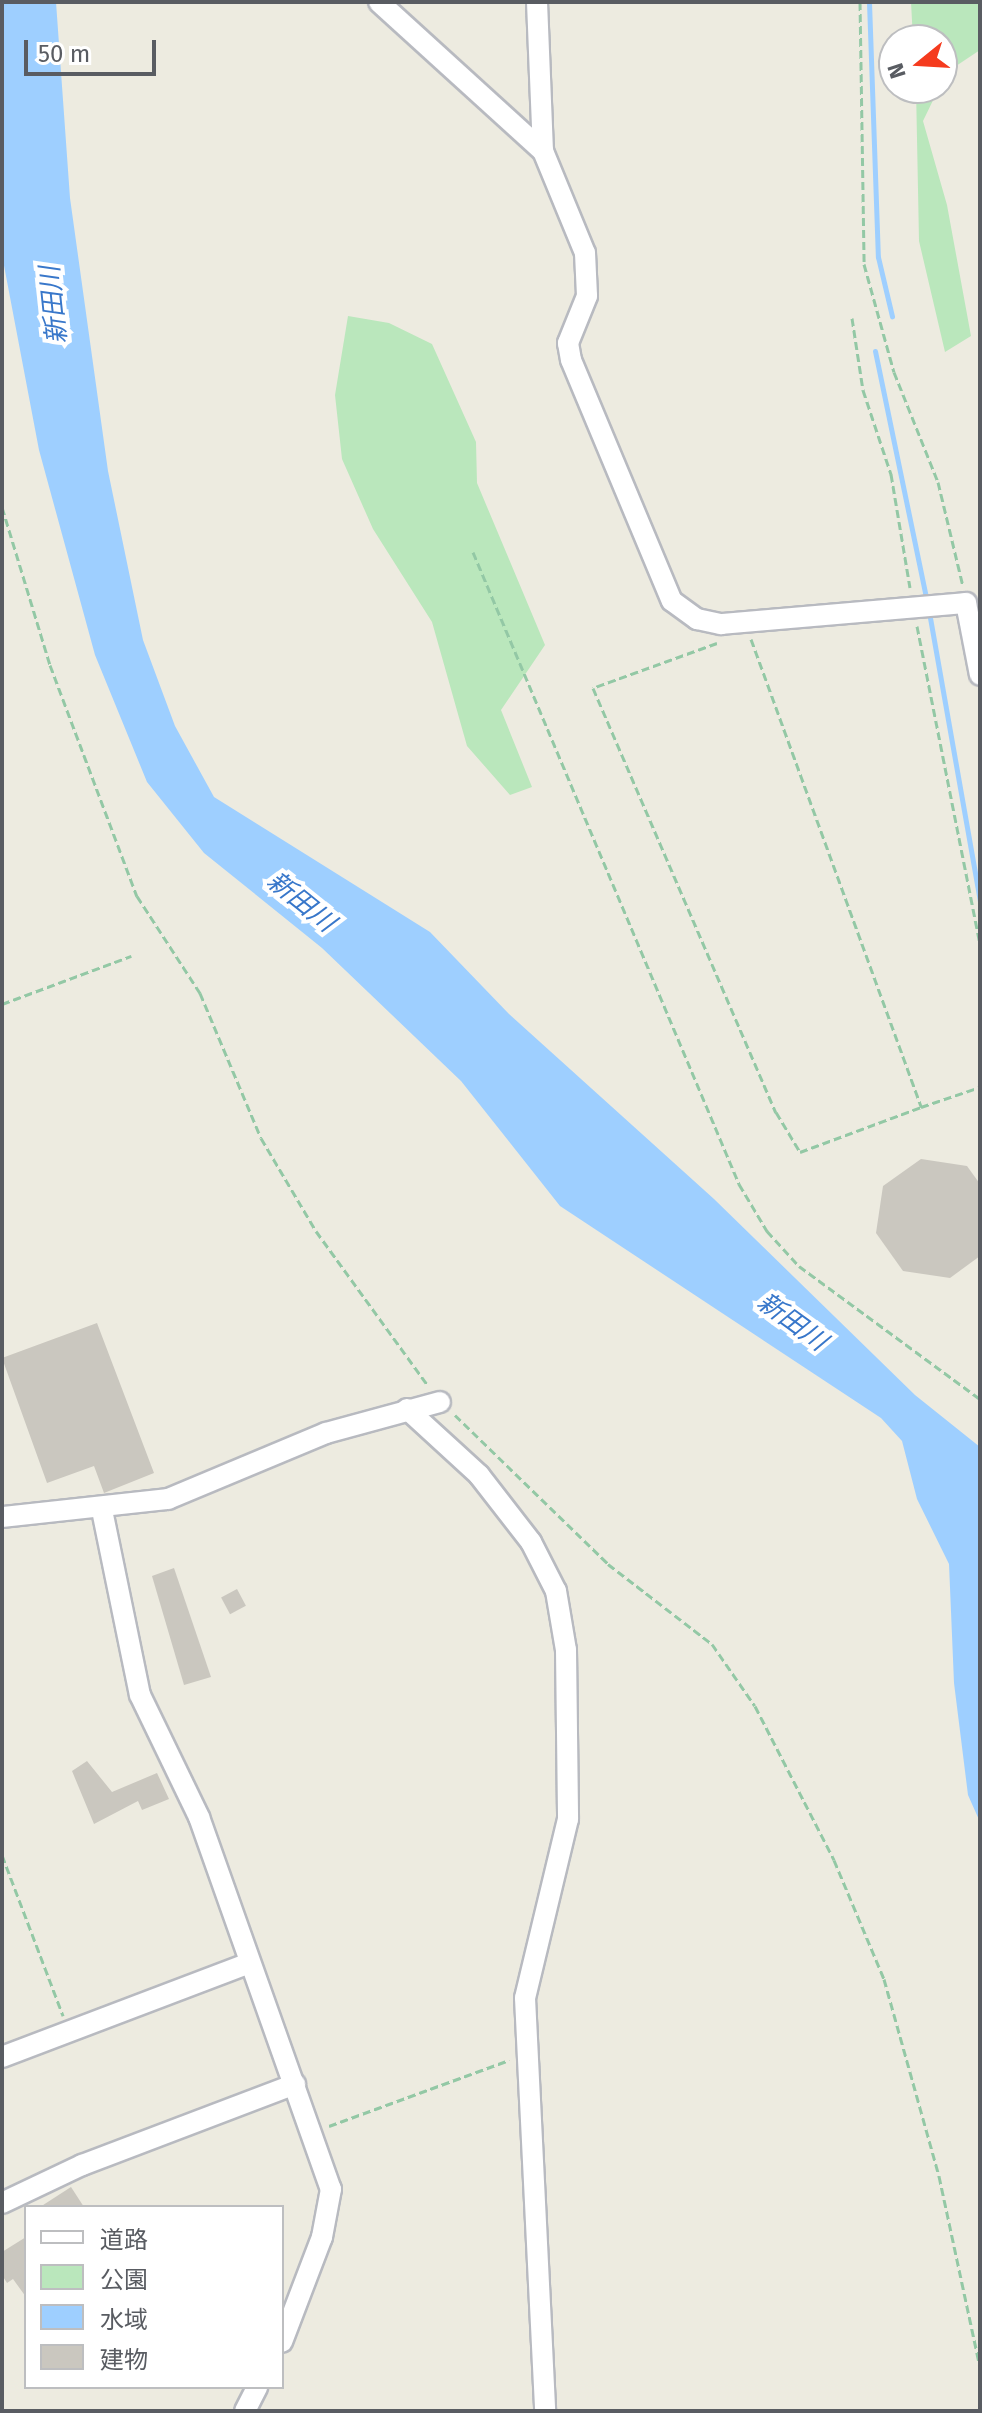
<!DOCTYPE html>
<html>
<head>
<meta charset="utf-8">
<style>
	body { margin:0 }
	#map { position:relative; width:982px; height:2413px; overflow:hidden; background:#edebe0; font-family:"Fira Sans","Noto Sans JP",sans-serif }
	div>[style] { position:absolute }
	.green>* { inset:0; background:#bae7bc }
	.water>* { inset:0; background:#9ecfff }
	.stream>* { height:5px; margin:-2.5px; padding:0 2.5px; transform-origin:2.5px; border-radius:2.5px; background:#9ecfff }
	.building>* { inset:0; background:#cac7bf; transform-origin:0 0 }
	.path>* { height:3px; margin-top:-1.5px; transform-origin:0; background:repeating-linear-gradient(90deg,#93c8a5 0 8px,transparent 0 12px) }
	.roads { filter:drop-shadow(2px 0 #b8bac0) drop-shadow(-2px 0 #b8bac0) drop-shadow(0 2px #b8bac0) drop-shadow(0 -2px #b8bac0) }
	.minor>* { height:20px; margin:-10px; padding:0 10px; transform-origin:10px; border-radius:10px; background:#fff }
	span { translate:-50% -50%; white-space:nowrap; text-align:center; line-height:1.15; -webkit-text-stroke:8px #fff; paint-order:stroke }
	.water-label { font-size:26px; color:#3877ca; font-style:italic }
	.frame { position:absolute; inset:0; border:4px solid #595c62; pointer-events:none }
	.legend { position:absolute; left:24px; top:2205px; width:260px; height:184px; box-sizing:border-box; background:#fff; border:2px solid #bdbec0; margin:0; padding:10px 14px; list-style:none; font-size:24px; color:#595c62 }
	.legend li { display:flex; align-items:center; gap:16px; height:40px }
	.legend b { width:40px; border:2px solid #bdbec0 }
	.north { position:absolute; left:878px; top:24px; width:80px; height:80px; box-sizing:border-box; background:#fff; border:2px solid #bdbec0; border-radius:50%; rotate:252deg; font-size:22px; font-weight:700; line-height:32px; text-align:center; color:#595c62 }
	.north::after { content:''; display:block; margin:auto; width:28px; height:36px; background:#f53b1e; clip-path:polygon(50% 0,100% 100%,50% 72%,0 100%) }
	.scale { position:absolute; left:24px; top:40px; width:132px; height:36px; box-sizing:border-box; border:4px solid #595c62; border-top:0; padding-left:10px; font-size:24px; line-height:28px; white-space:nowrap; color:#595c62; -webkit-text-stroke:6px #fff; paint-order:stroke }
</style>
</head>
<body>
<div id="map">
	<div class="green">
		<div style="clip-path:polygon(911px 2px,980px 2px,980px 50px,947px 72px,942px 83px,942px 40px,913px 40px)"></div>
		<div style="clip-path:polygon(916px 88px,939px 88px,923px 121px,947px 205px,971px 336px,945px 352px,919px 241px)"></div>
		<div style="clip-path:polygon(348px 316px,389px 323px,432px 344px,476px 442px,477px 483px,545px 645px,501px 710px,532px 787px,510px 795px,467px 746px,432px 622px,373px 529px,342px 459px,335px 395px)"></div>
	</div>
	<div class="water">
		<div style="clip-path:polygon(2px 2px,56px 2px,70px 198px,108px 471px,143px 640px,175px 726px,214px 797px,430px 932px,509px 1014px,714px 1199px,915px 1395px,980px 1447px,980px 1822px,968px 1795px,954px 1683px,949px 1564px,917px 1499px,902px 1441px,881px 1418px,560px 1206px,461px 1081px,322px 948px,204px 853px,147px 782px,95px 655px,39px 450px,2px 255px)"></div>
	</div>
	<div class="stream">
		<div style="left:869px;top:2px;width:255px;rotate:88deg"></div>
		<div style="left:878px;top:257px;width:61px;rotate:76.7deg"></div>
		<div style="left:875px;top:351px;width:256px;rotate:78.3deg"></div>
		<div style="left:929px;top:612px;width:294px;rotate:80deg"></div>
	</div>
	<div class="building">
		<div style="clip-path:polygon(921px 1159px,967px 1166px,980px 1184px,980px 1256px,950px 1278px,903px 1271px,876px 1233px,883px 1186px)"></div>
		<div style="clip-path:polygon(97px 1323px,154px 1473px,104px 1493px,94px 1466px,47px 1483px,2px 1358px)"></div>
		<div style="clip-path:polygon(174px 1568px,211px 1677px,184px 1685px,152px 1576px)"></div>
		<div style="left:237px;top:1589px;width:19px;height:18px;rotate:62deg"></div>
		<div style="clip-path:polygon(87px 1761px,112px 1792px,157px 1773px,169px 1799px,142px 1810px,138px 1801px,94px 1824px,72px 1771px)"></div>
		<div style="clip-path:polygon(71px 2187px,84px 2207px,40px 2207px)"></div>
		<div style="clip-path:polygon(26px 2237px,26px 2297px,13px 2279px,7px 2283px,2px 2275px,2px 2252px)"></div>
	</div>
	<div class="path">
		<div style="left:860px;top:2px;width:262px;rotate:89.1deg"></div>
		<div style="left:864px;top:264px;width:112px;rotate:74.5deg"></div>
		<div style="left:894px;top:372px;width:118px;rotate:68.2deg"></div>
		<div style="left:938px;top:482px;width:107px;rotate:76.5deg"></div>
		<div style="left:852px;top:318px;width:73px;rotate:81.3deg"></div>
		<div style="left:863px;top:390px;width:89px;rotate:71.6deg"></div>
		<div style="left:891px;top:474px;width:115px;rotate:80.5deg"></div>
		<div style="left:2px;top:507px;width:165px;rotate:73.1deg"></div>
		<div style="left:50px;top:665px;width:247px;rotate:69.4deg"></div>
		<div style="left:137px;top:896px;width:116px;rotate:57deg"></div>
		<div style="left:200px;top:993px;width:157px;rotate:67.2deg"></div>
		<div style="left:261px;top:1138px;width:108px;rotate:59.4deg"></div>
		<div style="left:316px;top:1231px;width:191px;rotate:54.1deg"></div>
		<div style="left:473px;top:552px;width:686px;rotate:67.17deg"></div>
		<div style="left:739px;top:1184px;width:55px;rotate:59.2deg"></div>
		<div style="left:767px;top:1231px;width:47px;rotate:47.6deg"></div>
		<div style="left:799px;top:1266px;width:225px;rotate:36.3deg"></div>
		<div style="left:917px;top:626px;width:324px;rotate:78.8deg"></div>
		<div style="left:751px;top:639px;width:498px;rotate:70deg"></div>
		<div style="left:921px;top:1107px;width:62px;rotate:-18.7deg"></div>
		<div style="left:717px;top:643px;width:132px;rotate:160.1deg"></div>
		<div style="left:593px;top:688px;width:462px;rotate:66.7deg"></div>
		<div style="left:776px;top:1112px;width:47px;rotate:59deg"></div>
		<div style="left:800px;top:1152px;width:129px;rotate:-20.4deg"></div>
		<div style="left:2px;top:1004px;width:138px;rotate:-20.4deg"></div>
		<div style="left:455px;top:1415px;width:214px;rotate:44.2deg"></div>
		<div style="left:608px;top:1564px;width:131px;rotate:37.6deg"></div>
		<div style="left:712px;top:1644px;width:75px;rotate:55.3deg"></div>
		<div style="left:755px;top:1706px;width:173px;rotate:62.8deg"></div>
		<div style="left:834px;top:1860px;width:129px;rotate:67.2deg"></div>
		<div style="left:884px;top:1979px;width:205px;rotate:74.4deg"></div>
		<div style="left:939px;top:2176px;width:195px;rotate:77.9deg"></div>
		<div style="left:2px;top:1855px;width:172px;rotate:69.2deg"></div>
		<div style="left:329px;top:2126px;width:192px;rotate:-20.1deg"></div>
	</div>
	<div class="roads">
		<div class="minor">
			<div style="left:379px;top:2px;width:222px;rotate:42.3deg"></div>
			<div style="left:543px;top:151px;width:110px;rotate:67.6deg"></div>
			<div style="left:585px;top:253px;width:43px;rotate:87.3deg"></div>
			<div style="left:587px;top:296px;width:51px;rotate:112deg"></div>
			<div style="left:568px;top:343px;width:17px;rotate:80deg"></div>
			<div style="left:571px;top:360px;width:261px;rotate:67.3deg"></div>
			<div style="left:672px;top:601px;width:31px;rotate:36deg"></div>
			<div style="left:697px;top:619px;width:25px;rotate:12deg"></div>
			<div style="left:721px;top:624px;width:246px;rotate:-4.9deg"></div>
			<div style="left:966px;top:603px;width:73px;rotate:79deg"></div>
			<div style="left:537px;top:2px;width:149px;rotate:87.7deg"></div>
			<div style="left:407px;top:1409px;width:98px;rotate:42.5deg"></div>
			<div style="left:479px;top:1475px;width:85px;rotate:52.2deg"></div>
			<div style="left:531px;top:1542px;width:55px;rotate:63deg"></div>
			<div style="left:556px;top:1591px;width:60px;rotate:80.4deg"></div>
			<div style="left:566px;top:1650px;width:169px;rotate:89.3deg"></div>
			<div style="left:568px;top:1819px;width:184px;rotate:103.5deg"></div>
			<div style="left:525px;top:1998px;width:413px;rotate:87.2deg"></div>
			<div style="left:102px;top:1510px;width:189px;rotate:78.4deg"></div>
			<div style="left:140px;top:1695px;width:136px;rotate:64.2deg"></div>
			<div style="left:199px;top:1817px;width:395px;rotate:70.5deg"></div>
			<div style="left:331px;top:2189px;width:49px;rotate:100.6deg"></div>
			<div style="left:322px;top:2237px;width:112px;rotate:110.9deg"></div>
			<div style="left:2px;top:1517px;width:167px;rotate:-6.2deg"></div>
			<div style="left:168px;top:1499px;width:171px;rotate:-22.7deg"></div>
			<div style="left:326px;top:1433px;width:118px;rotate:-15.2deg"></div>
			<div style="left:2px;top:2057px;width:265px;rotate:-20.8deg"></div>
			<div style="left:2px;top:2203px;width:89px;rotate:-25.4deg"></div>
			<div style="left:82px;top:2165px;width:228px;rotate:-20.8deg"></div>
			<div style="left:245px;top:2411px;width:27px;rotate:-63deg"></div>
		</div>
	</div>
	<div class="water-label">
		<span style="left:54px;top:305px;rotate:-96deg">新田川</span>
		<span style="left:301px;top:902px;rotate:39deg">新田川</span>
		<span style="left:792px;top:1322px;rotate:36deg">新田川</span>
	</div>
	<div class="frame"></div>
	<ul class="legend">
	<li><b style="height:10px;background:#fff"></b>道路</li>
	<li><b style="height:22px;background:#bae7bc"></b>公園</li>
	<li><b style="height:22px;background:#9ecfff"></b>水域</li>
	<li><b style="height:22px;background:#cac7bf"></b>建物</li>
	</ul>
	<div class="north">N</div>
	<div class="scale">50 m</div>
</div>
</body>
</html>
